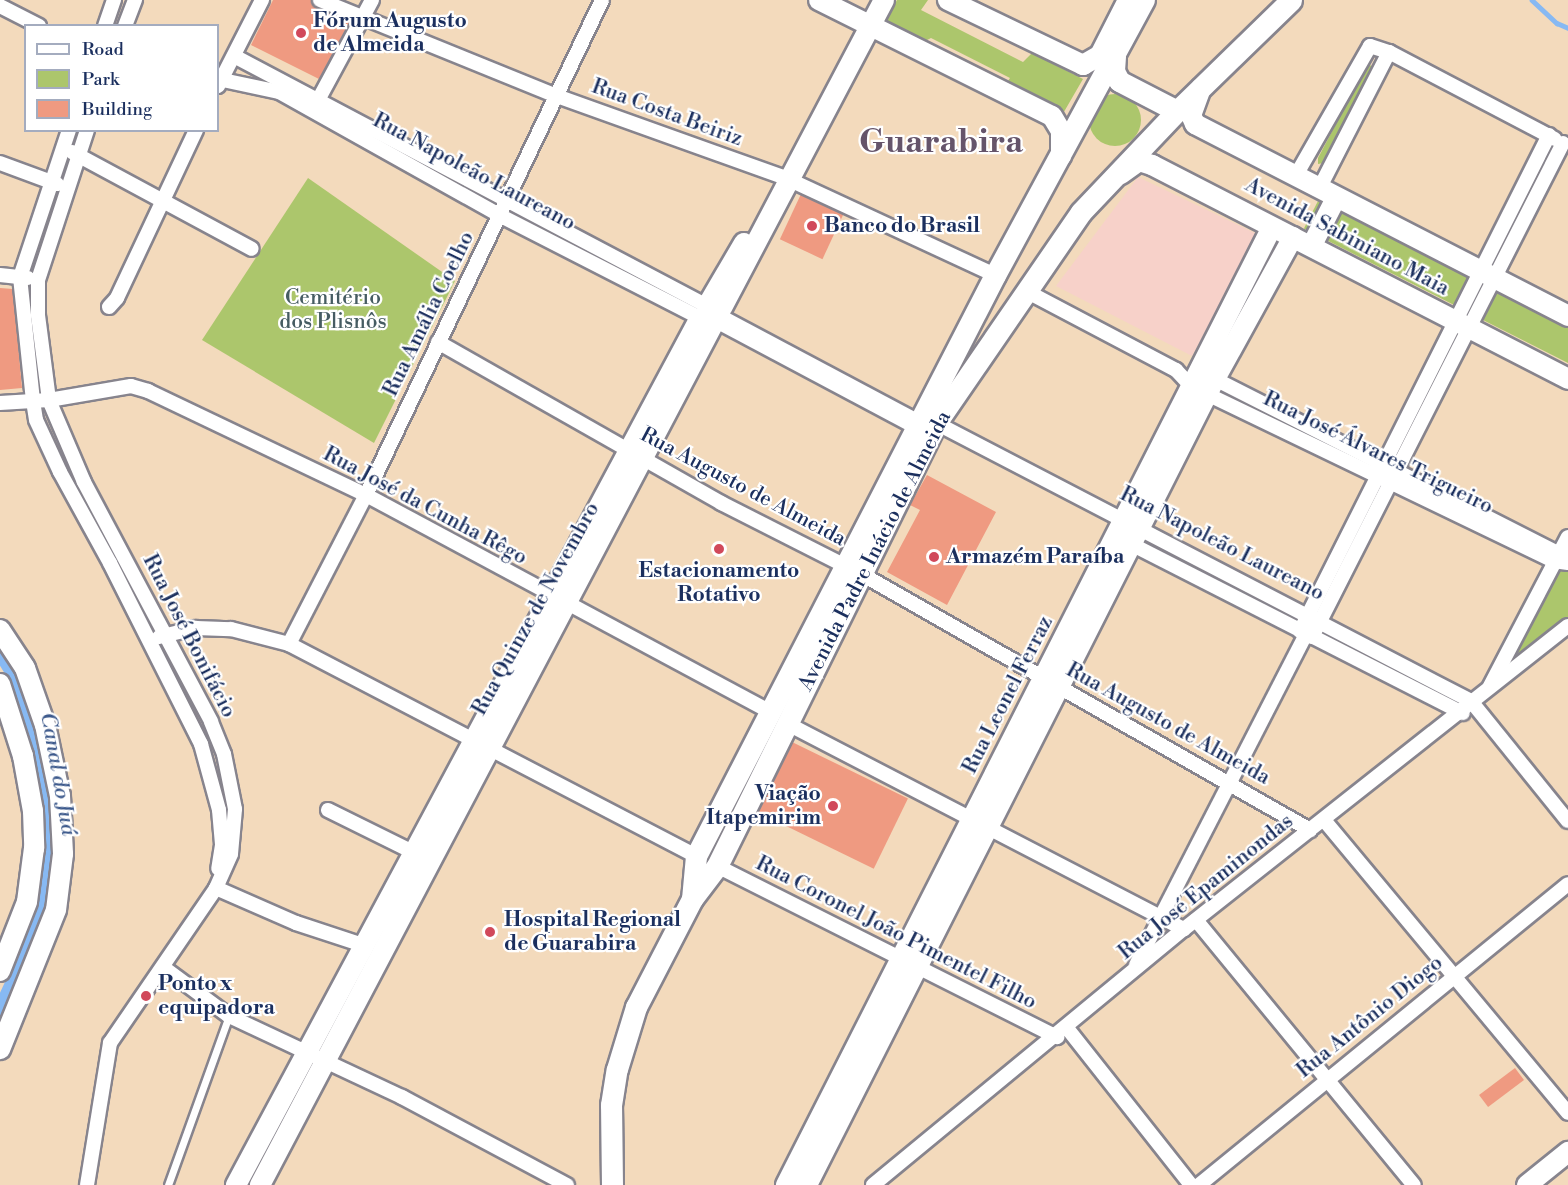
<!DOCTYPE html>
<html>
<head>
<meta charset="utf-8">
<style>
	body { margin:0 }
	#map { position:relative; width:1568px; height:1185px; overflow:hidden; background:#f3dabc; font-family:"Libre Bodoni",serif }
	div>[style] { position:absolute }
	.built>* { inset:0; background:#f7d1c9 }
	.green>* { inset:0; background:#acc66c; transform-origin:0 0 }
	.round { border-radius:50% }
	.stream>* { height:4.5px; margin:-2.25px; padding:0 2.25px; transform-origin:2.25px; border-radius:2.25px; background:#87b9f3 }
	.canal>* { height:15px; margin:-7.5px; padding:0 7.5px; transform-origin:7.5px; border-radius:7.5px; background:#87b9f3 }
	.building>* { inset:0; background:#ef9a81; transform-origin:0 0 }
	.roads { filter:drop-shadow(2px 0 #87848d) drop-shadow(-2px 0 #87848d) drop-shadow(0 2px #87848d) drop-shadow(0 -2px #87848d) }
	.lane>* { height:7px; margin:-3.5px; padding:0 3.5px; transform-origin:3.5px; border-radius:3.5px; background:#fff }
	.street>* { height:14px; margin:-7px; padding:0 7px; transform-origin:7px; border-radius:7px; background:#fff }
	.secondary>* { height:20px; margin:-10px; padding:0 10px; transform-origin:10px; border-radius:10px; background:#fff }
	.primary>* { height:21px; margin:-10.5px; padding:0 10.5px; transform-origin:10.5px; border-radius:10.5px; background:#fff }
	.dots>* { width:16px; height:16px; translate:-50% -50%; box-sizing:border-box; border:3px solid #fff; border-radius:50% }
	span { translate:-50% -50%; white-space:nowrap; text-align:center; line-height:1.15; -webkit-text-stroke:4.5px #fff; paint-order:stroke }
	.poi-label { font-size:21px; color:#1b2f5e; font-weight:700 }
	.left { translate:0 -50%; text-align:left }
	.right { translate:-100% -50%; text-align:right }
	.street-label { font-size:21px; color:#1b2f5e }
	.park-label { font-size:21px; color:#465c62 }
	.water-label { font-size:22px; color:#3b588b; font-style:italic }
	.town-label { font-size:33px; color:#65546a; font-weight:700 }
	.legend { position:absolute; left:24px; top:24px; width:195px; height:108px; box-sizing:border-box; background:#fff; border:2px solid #a4acbf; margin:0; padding:8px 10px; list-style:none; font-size:18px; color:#1b2f5e }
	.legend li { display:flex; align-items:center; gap:12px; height:30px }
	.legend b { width:30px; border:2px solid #a4acbf }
</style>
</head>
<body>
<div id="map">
	<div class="built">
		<div style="clip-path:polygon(1138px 177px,1259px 235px,1192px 356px,1056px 286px)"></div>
	</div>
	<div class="green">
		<div style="clip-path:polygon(897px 0,928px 0,921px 10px,1023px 62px,1032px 53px,1083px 79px,1061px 117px,1004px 87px,1010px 78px,931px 38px,921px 43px,883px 24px)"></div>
		<div style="clip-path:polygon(1368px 63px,1373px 68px,1324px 163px,1318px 164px,1318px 158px)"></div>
		<div class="round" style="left:1089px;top:94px;width:52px;height:52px"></div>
		<div style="clip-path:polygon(308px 178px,455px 281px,374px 443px,202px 340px)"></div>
		<div style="left:1318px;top:201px;width:174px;height:31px;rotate:27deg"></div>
		<div style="clip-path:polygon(1491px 287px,1568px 327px,1568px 363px,1481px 319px)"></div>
		<div style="clip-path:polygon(1555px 563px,1568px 569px,1568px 622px,1505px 674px)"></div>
	</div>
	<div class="stream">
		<div style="left:1532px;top:0;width:34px;rotate:43deg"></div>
		<div style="left:1557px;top:23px;width:12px;rotate:24deg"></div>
	</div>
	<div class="canal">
		<div style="left:0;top:652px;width:25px;rotate:58deg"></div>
		<div style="left:13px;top:673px;width:57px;rotate:72.5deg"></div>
		<div style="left:30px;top:727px;width:109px;rotate:78.9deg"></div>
		<div style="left:51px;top:834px;width:56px;rotate:96.1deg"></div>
		<div style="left:45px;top:890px;width:52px;rotate:104.6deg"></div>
		<div style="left:32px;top:940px;width:76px;rotate:114.9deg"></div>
	</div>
	<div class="building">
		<div style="clip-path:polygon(273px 0,314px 0,350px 20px,321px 80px,251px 45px)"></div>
		<div style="left:801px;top:194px;width:47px;height:50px;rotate:25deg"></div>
		<div style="clip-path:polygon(0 288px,13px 289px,22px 388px,0 390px)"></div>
		<div style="clip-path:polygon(927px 475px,996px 512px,947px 605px,887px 572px,920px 510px,910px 505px)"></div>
		<div style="left:792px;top:742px;width:129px;height:78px;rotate:26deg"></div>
		<div style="left:1515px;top:1068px;width:15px;height:45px;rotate:53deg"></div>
	</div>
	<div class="roads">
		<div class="lane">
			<div style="left:168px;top:1185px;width:180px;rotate:-70.2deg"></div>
		</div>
		<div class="street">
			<div style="left:320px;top:0;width:253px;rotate:22.1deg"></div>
			<div style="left:554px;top:95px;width:249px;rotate:19.7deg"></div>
			<div style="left:788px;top:179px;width:228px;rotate:24.9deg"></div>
			<div style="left:0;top:6px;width:44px;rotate:27.1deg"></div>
			<div style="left:105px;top:26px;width:28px;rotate:-71deg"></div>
			<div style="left:125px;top:26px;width:28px;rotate:-69deg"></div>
			<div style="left:234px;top:56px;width:535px;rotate:27.86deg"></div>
			<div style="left:218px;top:79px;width:62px;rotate:12deg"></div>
			<div style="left:279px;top:92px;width:252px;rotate:29.2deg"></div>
			<div style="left:499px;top:215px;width:226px;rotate:27.1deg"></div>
			<div style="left:218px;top:86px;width:97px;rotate:-62.9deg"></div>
			<div style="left:316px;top:104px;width:118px;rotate:-61.7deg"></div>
			<div style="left:69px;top:130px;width:155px;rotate:108.4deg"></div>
			<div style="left:20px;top:277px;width:125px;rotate:84deg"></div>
			<div style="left:33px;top:401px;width:19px;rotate:81deg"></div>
			<div style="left:36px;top:420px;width:57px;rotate:65.2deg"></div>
			<div style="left:60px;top:472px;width:104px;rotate:61.2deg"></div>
			<div style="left:110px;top:563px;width:203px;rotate:63.3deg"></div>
			<div style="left:201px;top:744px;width:68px;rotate:74.7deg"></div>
			<div style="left:219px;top:810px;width:35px;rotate:85deg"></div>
			<div style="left:222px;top:845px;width:24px;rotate:99deg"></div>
			<div style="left:72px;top:152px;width:204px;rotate:28.3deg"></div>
			<div style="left:0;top:163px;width:61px;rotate:20.2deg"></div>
			<div style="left:1295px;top:177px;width:151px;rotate:-60.2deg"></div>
			<div style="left:1370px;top:46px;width:20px;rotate:18deg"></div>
			<div style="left:1389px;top:52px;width:187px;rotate:27.7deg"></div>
			<div style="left:1319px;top:189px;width:154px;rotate:-62.9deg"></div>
			<div style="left:0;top:275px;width:28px;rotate:6deg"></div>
			<div style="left:1026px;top:291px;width:170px;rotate:27.8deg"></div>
			<div style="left:1176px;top:370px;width:22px;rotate:47deg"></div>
			<div style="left:1191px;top:386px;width:20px;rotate:27deg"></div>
			<div style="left:1209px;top:395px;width:383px;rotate:25.7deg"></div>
			<div style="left:1554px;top:561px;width:14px;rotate:8deg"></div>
			<div style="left:109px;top:307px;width:12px;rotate:-48deg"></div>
			<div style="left:117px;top:298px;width:186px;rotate:-64.8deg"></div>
			<div style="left:438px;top:342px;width:326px;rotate:29.6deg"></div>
			<div style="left:721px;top:503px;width:159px;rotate:26.9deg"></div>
			<div style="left:863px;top:575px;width:515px;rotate:29.7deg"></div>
			<div style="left:1209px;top:376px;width:402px;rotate:26.9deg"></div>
			<div style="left:0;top:403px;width:49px;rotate:-3.5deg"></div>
			<div style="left:49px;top:400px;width:83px;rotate:-9.7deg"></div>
			<div style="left:131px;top:386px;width:18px;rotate:16deg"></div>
			<div style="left:148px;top:391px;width:242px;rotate:25.5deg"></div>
			<div style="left:366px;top:495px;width:459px;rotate:28.2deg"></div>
			<div style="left:936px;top:423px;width:603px;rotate:27.46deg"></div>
			<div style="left:1471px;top:701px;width:154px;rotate:51.1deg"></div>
			<div style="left:1125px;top:541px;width:379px;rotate:27deg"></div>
			<div style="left:1300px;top:631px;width:555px;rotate:-63.34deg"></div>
			<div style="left:159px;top:637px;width:38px;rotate:-14deg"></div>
			<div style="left:196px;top:628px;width:35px;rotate:2deg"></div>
			<div style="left:231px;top:629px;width:60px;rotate:14.5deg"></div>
			<div style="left:289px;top:644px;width:459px;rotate:27.5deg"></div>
			<div style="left:1312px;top:637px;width:554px;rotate:-63.07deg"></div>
			<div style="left:289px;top:644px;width:168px;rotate:-62.7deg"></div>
			<div style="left:366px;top:495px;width:548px;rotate:-64.51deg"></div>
			<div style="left:1490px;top:686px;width:168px;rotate:-62.4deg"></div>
			<div style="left:788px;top:724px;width:446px;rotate:27.4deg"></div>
			<div style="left:328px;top:810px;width:97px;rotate:26.3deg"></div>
			<div style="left:1324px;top:820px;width:381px;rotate:50.2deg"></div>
			<div style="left:717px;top:866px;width:381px;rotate:26.7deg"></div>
			<div style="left:216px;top:888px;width:87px;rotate:23.6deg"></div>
			<div style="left:296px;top:923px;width:74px;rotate:18.2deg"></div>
			<div style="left:1196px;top:920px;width:343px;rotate:50.6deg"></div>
			<div style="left:1136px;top:965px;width:372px;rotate:-62.8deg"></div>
			<div style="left:163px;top:967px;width:82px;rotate:36.6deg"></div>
			<div style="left:229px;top:1016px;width:191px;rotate:25.1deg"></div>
			<div style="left:402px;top:1097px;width:187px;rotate:28.1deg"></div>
			<div style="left:1067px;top:1028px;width:200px;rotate:51.7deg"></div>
			<div style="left:87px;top:1185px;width:144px;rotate:-80.8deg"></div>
			<div style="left:110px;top:1043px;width:188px;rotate:-55.6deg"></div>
			<div style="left:216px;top:888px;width:37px;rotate:-66deg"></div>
			<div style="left:231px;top:854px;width:45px;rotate:-84.9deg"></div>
			<div style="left:235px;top:809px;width:56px;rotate:-101.3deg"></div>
			<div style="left:224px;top:754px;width:35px;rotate:-112deg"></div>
			<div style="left:211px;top:721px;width:271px;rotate:-118deg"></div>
			<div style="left:84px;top:482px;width:89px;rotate:-113.1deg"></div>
			<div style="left:49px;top:400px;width:86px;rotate:-97.4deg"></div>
			<div style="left:38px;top:315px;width:35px;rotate:-90deg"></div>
			<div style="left:38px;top:280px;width:158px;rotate:-71.9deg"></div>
			<div style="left:873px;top:1185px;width:403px;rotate:-39.5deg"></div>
			<div style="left:1184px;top:929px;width:489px;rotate:-38.3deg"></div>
			<div style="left:1199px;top:1185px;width:476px;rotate:-39.2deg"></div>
		</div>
		<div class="secondary">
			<div style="left:819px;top:0;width:260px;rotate:26.5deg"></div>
			<div style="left:1052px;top:116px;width:17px;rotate:59deg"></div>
			<div style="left:1061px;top:131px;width:25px;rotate:90deg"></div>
			<div style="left:948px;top:0;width:150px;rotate:25.7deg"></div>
			<div style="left:1083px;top:65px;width:20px;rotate:-30deg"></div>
			<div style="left:1100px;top:55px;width:62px;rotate:-63deg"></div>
			<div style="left:1201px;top:88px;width:29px;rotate:110deg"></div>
			<div style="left:1191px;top:115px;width:10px;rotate:66deg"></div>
			<div style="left:1195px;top:124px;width:420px;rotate:27.2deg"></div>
			<div style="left:1121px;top:174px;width:22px;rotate:-36deg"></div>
			<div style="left:1139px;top:161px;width:14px;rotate:17deg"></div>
			<div style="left:1152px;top:165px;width:468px;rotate:27.2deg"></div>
			<div style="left:1312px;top:245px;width:53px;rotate:-62.9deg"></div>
			<div style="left:707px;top:306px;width:73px;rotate:-59.6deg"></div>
			<div style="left:719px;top:319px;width:225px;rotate:28deg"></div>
			<div style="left:0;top:630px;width:45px;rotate:56.7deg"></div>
			<div style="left:25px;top:668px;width:60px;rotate:70.7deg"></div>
			<div style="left:45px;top:725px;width:73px;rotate:78.1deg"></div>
			<div style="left:60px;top:796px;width:58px;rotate:87deg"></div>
			<div style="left:63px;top:854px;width:56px;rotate:97.1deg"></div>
			<div style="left:56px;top:910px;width:150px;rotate:111.9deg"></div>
			<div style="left:0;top:684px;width:76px;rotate:72.3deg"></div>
			<div style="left:23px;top:756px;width:56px;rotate:79.7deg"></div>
			<div style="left:33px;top:811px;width:37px;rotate:88deg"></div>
			<div style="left:34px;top:848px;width:54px;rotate:97.4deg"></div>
			<div style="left:27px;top:902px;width:74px;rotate:111.4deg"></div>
			<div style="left:236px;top:1185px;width:983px;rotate:-61.85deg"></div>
			<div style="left:260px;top:1185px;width:1339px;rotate:-62.23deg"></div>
			<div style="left:786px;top:1185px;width:1074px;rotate:-63.1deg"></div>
			<div style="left:807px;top:1185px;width:903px;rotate:-63.15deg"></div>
			<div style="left:1215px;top:379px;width:162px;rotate:-61.2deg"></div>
			<div style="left:1527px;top:1185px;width:53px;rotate:-38.8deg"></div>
		</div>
		<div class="primary">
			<div style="left:1115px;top:56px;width:15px;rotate:94deg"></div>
			<div style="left:1114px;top:71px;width:11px;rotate:63deg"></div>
			<div style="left:1119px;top:81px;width:65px;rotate:27.3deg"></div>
			<div style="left:692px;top:899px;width:43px;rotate:-84.7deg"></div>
			<div style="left:696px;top:856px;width:653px;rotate:-62.77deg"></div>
			<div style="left:995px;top:275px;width:313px;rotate:-61.6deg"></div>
			<div style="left:612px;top:1185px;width:80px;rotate:-90.7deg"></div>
			<div style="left:611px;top:1105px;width:36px;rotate:-81deg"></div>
			<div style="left:617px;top:1069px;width:65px;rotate:-73deg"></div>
			<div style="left:636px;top:1007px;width:122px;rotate:-62.6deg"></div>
			<div style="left:692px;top:899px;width:41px;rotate:-52.9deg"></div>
			<div style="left:717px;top:866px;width:494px;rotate:-63.7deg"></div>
			<div style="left:936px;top:423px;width:256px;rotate:-55.5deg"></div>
			<div style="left:1081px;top:212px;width:139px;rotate:-46.5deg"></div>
			<div style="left:1177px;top:111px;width:159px;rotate:-44.2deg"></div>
		</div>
	</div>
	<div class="dots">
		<div style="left:301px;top:33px;background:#d1495b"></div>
		<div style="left:812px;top:226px;background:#d1495b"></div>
		<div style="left:719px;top:549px;background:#d1495b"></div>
		<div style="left:934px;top:557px;background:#d1495b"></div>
		<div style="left:833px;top:806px;background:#d1495b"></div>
		<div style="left:490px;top:932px;background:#d1495b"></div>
		<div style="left:146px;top:996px;background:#d1495b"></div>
	</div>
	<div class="poi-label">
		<span class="left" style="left:313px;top:33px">Fórum Augusto<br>de Almeida</span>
		<span class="left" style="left:824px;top:226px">Banco do Brasil</span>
		<span class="left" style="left:946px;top:557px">Armazém Paraíba</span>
		<span style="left:719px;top:583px">Estacionamento<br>Rotativo</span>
		<span class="right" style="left:821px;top:806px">Viação<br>Itapemirim</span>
		<span class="left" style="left:504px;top:932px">Hospital Regional<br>de Guarabira</span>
		<span class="left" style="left:158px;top:996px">Ponto x<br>equipadora</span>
	</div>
	<div class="street-label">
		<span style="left:667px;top:113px;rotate:20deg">Rua Costa Beiriz</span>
		<span style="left:474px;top:172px;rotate:28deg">Rua Napoleão Laureano</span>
		<span style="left:1347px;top:237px;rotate:28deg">Avenida Sabiniano Maia</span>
		<span style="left:429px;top:314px;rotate:-64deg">Rua Amália Coelho</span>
		<span style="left:1378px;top:453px;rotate:26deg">Rua José Álvares Trigueiro</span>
		<span style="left:743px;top:487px;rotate:28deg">Rua Augusto de Almeida</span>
		<span style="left:425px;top:506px;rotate:28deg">Rua José da Cunha Rêgo</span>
		<span style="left:1222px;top:544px;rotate:27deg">Rua Napoleão Laureano</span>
		<span style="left:875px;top:551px;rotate:-63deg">Avenida Padre Inácio de Almeida</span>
		<span style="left:536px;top:609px;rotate:-61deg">Rua Quinze de Novembro</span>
		<span style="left:189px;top:636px;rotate:63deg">Rua José Bonifácio</span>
		<span style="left:1008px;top:695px;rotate:-63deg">Rua Leonel Ferraz</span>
		<span style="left:1168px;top:724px;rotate:29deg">Rua Augusto de Almeida</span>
		<span style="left:1206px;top:887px;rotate:-39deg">Rua José Epaminondas</span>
		<span style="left:896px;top:933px;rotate:27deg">Rua Coronel João Pimentel Filho</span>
		<span style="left:1370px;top:1017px;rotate:-39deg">Rua Antônio Diogo</span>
	</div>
	<div class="park-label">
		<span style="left:333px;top:310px">Cemitério<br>dos Plisnôs</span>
	</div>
	<div class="water-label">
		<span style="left:58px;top:774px;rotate:80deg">Canal do Juá</span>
	</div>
	<div class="town-label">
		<span style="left:941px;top:143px">Guarabira</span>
	</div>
	<ul class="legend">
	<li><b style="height:8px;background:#fff"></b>Road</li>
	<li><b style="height:16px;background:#acc66c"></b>Park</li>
	<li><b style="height:16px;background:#ef9a81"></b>Building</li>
	</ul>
</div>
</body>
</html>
